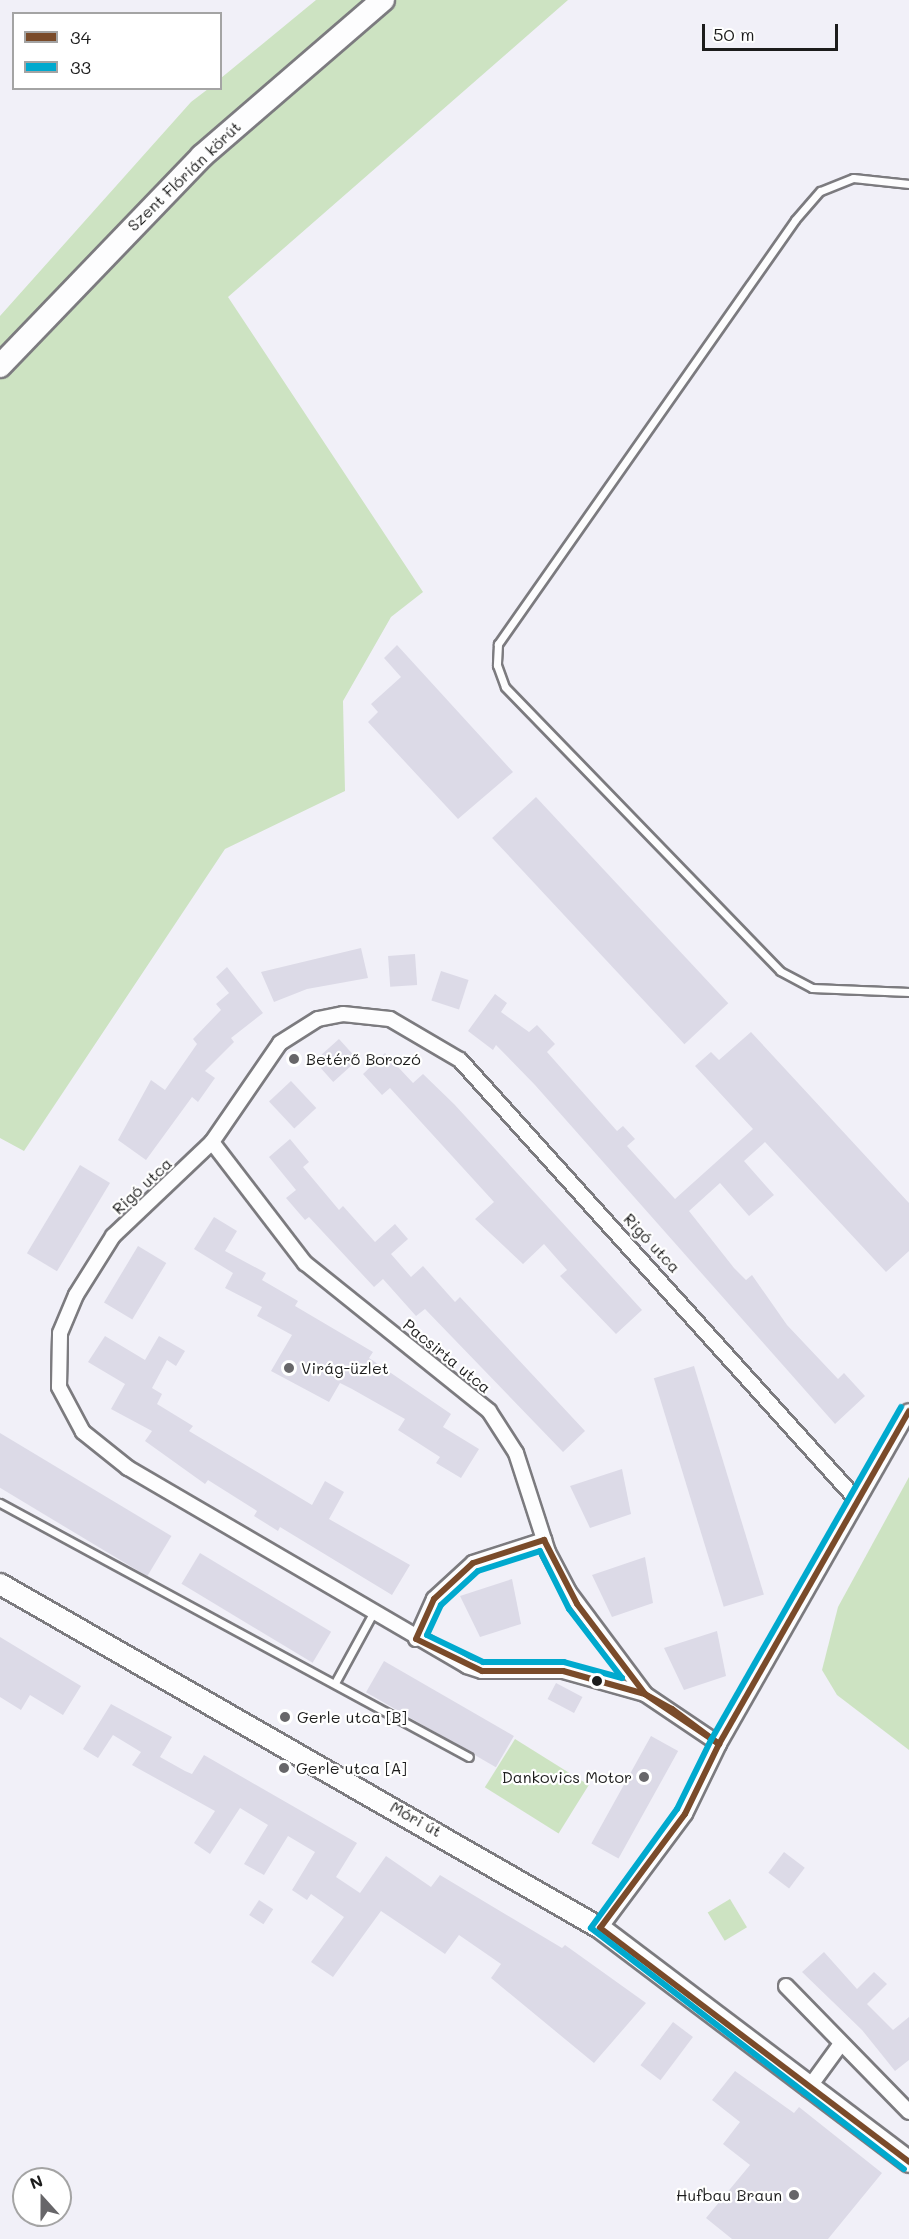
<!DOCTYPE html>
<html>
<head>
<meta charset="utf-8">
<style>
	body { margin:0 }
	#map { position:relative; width:909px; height:2239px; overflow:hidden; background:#f1f0f8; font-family:Mali,sans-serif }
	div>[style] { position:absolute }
	.green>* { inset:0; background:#cde3c2; transform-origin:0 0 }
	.building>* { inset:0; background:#dcdae7; transform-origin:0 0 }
	.roads { filter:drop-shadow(2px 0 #7c7b7f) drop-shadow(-2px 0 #7c7b7f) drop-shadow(0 2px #7c7b7f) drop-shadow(0 -2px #7c7b7f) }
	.lane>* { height:7px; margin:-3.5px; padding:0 3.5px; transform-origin:3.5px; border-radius:3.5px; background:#fdfdfe }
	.street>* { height:14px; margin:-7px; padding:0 7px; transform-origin:7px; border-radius:7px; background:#fdfdfe }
	.secondary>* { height:20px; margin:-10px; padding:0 10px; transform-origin:10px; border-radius:10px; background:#fdfdfe }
	.primary>* { height:22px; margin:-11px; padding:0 11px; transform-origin:11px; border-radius:11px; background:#fdfdfe }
	.bus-1>* { height:6px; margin:-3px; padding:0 3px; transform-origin:3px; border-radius:3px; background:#7a4b2a }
	.bus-2>* { height:6px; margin:-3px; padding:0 3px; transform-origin:3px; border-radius:3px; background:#00a9ce }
	.dots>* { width:16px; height:16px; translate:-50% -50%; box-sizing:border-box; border:3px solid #fff; border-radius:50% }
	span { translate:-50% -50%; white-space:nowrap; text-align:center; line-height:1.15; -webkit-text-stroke:4.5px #fff; paint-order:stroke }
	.street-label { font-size:16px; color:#1c1c1c }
	.poi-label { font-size:16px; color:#1c1c1c }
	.left { translate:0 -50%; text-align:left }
	.right { translate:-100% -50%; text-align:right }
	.legend { position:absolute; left:12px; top:12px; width:210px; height:78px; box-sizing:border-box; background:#fff; border:2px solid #a4a4a4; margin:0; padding:8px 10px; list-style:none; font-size:18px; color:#1c1c1c }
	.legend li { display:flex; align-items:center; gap:12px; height:30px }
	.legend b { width:30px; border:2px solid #a4a4a4 }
	.north { position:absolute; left:12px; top:2167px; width:60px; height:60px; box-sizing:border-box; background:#fff; border:2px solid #a4a4a4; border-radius:50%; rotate:339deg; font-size:16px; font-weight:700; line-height:24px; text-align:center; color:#1c1c1c }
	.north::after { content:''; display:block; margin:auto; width:21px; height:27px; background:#676669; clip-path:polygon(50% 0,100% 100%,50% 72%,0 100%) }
	.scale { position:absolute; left:702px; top:24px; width:136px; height:27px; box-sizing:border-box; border:3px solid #1c1c1c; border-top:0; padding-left:8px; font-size:18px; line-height:21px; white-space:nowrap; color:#1c1c1c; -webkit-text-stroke:4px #fff; paint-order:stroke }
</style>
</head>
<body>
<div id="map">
	<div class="green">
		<div style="clip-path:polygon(316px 0,568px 0,228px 297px,423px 592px,391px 617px,343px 701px,345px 791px,225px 849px,24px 1151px,0 1138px,0 316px,191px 102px,208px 89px,220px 88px,221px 78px)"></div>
		<div style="clip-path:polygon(909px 1477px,909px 1750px,837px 1695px,822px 1670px,838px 1607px)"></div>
		<div style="left:515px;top:1739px;width:87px;height:57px;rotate:32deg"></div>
		<div style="left:730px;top:1899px;width:33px;height:26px;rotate:59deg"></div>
	</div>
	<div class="building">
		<div style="clip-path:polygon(397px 645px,513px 772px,458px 819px,368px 722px,378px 712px,371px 704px,401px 677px,384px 658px)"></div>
		<div style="left:536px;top:797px;width:282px;height:60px;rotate:47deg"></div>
		<div style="clip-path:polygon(361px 948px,368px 978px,307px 989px,274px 1002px,261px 972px)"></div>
		<div style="left:415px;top:954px;width:31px;height:27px;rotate:86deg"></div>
		<div style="clip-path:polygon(227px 967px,263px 1013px,231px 1038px,234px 1042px,205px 1071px,215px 1078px,198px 1102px,192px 1097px,146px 1160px,118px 1140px,151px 1080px,165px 1090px,197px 1044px,193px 1039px,221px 1010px,216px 1004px,229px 993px,216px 977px)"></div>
		<div style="left:441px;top:971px;width:29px;height:31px;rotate:18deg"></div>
		<div style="clip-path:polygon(495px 994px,507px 1003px,501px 1012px,529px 1032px,537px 1025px,555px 1044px,547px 1052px,617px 1131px,623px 1126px,635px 1139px,627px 1146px,675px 1199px,753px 1129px,695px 1066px,711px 1052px,719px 1060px,751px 1032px,909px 1203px,909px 1251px,886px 1272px,765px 1142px,744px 1161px,774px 1195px,749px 1216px,720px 1183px,689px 1211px,734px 1268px,746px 1280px,752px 1275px,787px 1325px,838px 1379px,844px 1373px,865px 1396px,835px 1424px,535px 1085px,496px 1045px,493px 1050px,468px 1031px)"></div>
		<div style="left:339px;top:1039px;width:28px;height:33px;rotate:48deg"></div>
		<div style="clip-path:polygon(385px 1053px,413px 1083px,423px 1074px,454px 1104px,642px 1310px,616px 1334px,560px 1276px,567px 1270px,544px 1244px,523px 1264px,475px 1219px,494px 1202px,390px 1088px,382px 1095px,363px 1074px)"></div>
		<div style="left:291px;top:1081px;width:37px;height:30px;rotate:47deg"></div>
		<div style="clip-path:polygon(290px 1139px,309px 1162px,303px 1167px,339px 1210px,343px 1206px,375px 1242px,395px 1224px,408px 1239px,391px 1254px,411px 1277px,423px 1266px,455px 1302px,460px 1297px,585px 1431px,563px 1452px,425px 1309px,416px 1316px,383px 1279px,374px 1287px,309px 1217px,305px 1220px,286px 1198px,296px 1190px,269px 1157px)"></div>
		<div style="left:80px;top:1165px;width:35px;height:103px;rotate:31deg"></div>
		<div style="clip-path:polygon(214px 1217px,237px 1231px,225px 1251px,266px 1273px,262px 1280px,298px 1301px,295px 1306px,373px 1352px,369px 1358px,451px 1414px,443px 1427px,479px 1449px,461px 1478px,436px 1463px,440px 1457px,398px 1430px,405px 1419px,352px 1389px,340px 1383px,329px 1402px,271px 1371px,292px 1335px,257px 1316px,262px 1307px,225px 1288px,233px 1273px,194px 1249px)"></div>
		<div style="left:138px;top:1246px;width:33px;height:66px;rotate:31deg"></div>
		<div style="clip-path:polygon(105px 1336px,145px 1360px,159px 1336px,185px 1351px,176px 1366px,167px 1360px,152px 1388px,162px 1394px,157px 1404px,193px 1426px,189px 1431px,312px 1505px,325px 1481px,344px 1492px,329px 1519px,410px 1565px,392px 1595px,280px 1527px,278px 1531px,254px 1516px,257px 1511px,208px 1480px,205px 1484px,145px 1441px,152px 1431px,111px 1409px,125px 1384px,88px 1362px)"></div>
		<div style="left:694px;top:1366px;width:239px;height:42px;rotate:73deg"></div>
		<div style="left:0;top:1433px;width:200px;height:47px;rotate:31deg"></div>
		<div style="clip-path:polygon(622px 1469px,631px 1514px,590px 1528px,570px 1486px)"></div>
		<div style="left:200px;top:1553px;width:153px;height:36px;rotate:31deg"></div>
		<div style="clip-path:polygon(645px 1557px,653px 1603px,612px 1617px,592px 1575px)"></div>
		<div style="clip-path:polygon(512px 1579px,521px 1624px,480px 1637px,460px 1596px)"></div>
		<div style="clip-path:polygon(717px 1631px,726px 1676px,684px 1690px,664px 1648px)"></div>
		<div style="clip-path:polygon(0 1637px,81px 1686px,63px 1715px,30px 1695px,21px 1710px,0 1697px)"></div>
		<div style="left:384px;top:1661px;width:150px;height:36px;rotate:30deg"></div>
		<div style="left:556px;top:1683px;width:30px;height:18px;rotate:28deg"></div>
		<div style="clip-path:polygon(111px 1704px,172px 1737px,160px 1757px,185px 1771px,192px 1774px,204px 1755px,357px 1843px,336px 1877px,360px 1893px,386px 1856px,431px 1887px,440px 1875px,562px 1948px,565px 1945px,646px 2003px,594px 2063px,491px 1978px,501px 1964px,459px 1935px,445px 1954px,381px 1911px,333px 1977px,311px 1962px,344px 1917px,311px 1894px,307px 1900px,292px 1890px,315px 1852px,288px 1836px,264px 1875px,244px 1864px,268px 1825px,240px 1808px,210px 1854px,194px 1843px,215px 1811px,132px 1765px,141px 1752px,113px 1735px,98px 1758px,83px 1749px)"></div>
		<div style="left:651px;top:1736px;width:31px;height:123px;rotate:29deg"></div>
		<div style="left:784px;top:1852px;width:26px;height:26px;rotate:37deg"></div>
		<div style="left:259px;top:1900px;width:17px;height:18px;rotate:33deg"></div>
		<div style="clip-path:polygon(824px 1952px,857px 1989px,874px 1972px,887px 1984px,867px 2004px,893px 2030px,909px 2017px,909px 2060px,895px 2071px,862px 2030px,802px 1972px)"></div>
		<div style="left:673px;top:2022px;width:25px;height:54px;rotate:37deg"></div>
		<div style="clip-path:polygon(735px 2071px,794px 2113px,799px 2107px,882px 2173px,828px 2239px,732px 2239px,706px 2218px,750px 2165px,723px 2144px,740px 2122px,712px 2100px)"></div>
	</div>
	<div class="roads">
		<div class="lane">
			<div style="left:909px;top:184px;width:56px;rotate:-173.9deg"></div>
			<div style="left:853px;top:178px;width:35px;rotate:158deg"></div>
			<div style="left:820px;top:191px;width:38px;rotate:131deg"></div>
			<div style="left:795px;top:220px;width:518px;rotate:125.01deg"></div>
			<div style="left:498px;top:644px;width:21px;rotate:93deg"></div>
			<div style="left:497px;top:665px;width:23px;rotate:70deg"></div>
			<div style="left:505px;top:687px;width:395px;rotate:45.9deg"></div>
			<div style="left:780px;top:971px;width:36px;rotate:28deg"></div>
			<div style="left:812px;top:988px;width:97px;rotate:2.4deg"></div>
			<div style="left:0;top:1503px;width:533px;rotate:28.44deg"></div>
			<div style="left:336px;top:1681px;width:77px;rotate:-61.4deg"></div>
		</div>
		<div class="street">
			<div style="left:212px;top:1142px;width:153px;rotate:52.5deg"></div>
			<div style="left:305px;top:1263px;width:236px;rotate:38.8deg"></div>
			<div style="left:489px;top:1411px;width:50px;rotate:57.3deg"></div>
			<div style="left:516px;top:1453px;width:104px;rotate:72.1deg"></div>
			<div style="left:548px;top:1552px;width:45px;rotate:62.3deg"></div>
			<div style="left:569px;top:1592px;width:127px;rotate:53.3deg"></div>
			<div style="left:416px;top:1639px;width:44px;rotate:-65.8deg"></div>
			<div style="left:434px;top:1599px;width:53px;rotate:-42.7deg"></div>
			<div style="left:473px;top:1563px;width:75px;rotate:-17.9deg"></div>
			<div style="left:719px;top:1744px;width:89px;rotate:-146deg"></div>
			<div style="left:645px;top:1694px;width:85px;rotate:-164.3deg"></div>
			<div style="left:563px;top:1671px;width:81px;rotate:180deg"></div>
			<div style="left:482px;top:1671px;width:16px;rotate:-162deg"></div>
			<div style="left:467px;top:1666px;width:393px;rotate:-149.7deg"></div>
			<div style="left:128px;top:1468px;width:58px;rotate:-141.3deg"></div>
			<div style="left:83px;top:1432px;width:51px;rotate:-118.1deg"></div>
			<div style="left:59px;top:1387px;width:54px;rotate:-88.9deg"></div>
			<div style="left:60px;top:1333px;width:41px;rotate:-67.2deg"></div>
			<div style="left:76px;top:1295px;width:70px;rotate:-57.9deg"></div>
			<div style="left:113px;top:1236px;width:137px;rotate:-43.5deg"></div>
			<div style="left:212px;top:1142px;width:120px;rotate:-55.5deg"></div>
			<div style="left:280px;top:1043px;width:45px;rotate:-32.3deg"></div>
			<div style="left:318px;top:1019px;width:25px;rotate:-11deg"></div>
			<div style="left:343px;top:1014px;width:47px;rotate:6.1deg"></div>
			<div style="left:390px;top:1019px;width:81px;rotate:30.4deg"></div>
			<div style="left:460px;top:1060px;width:593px;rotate:47.94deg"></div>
			<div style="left:600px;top:1928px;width:142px;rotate:-53.3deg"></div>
			<div style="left:685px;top:1814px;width:78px;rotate:-64.1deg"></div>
			<div style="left:719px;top:1744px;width:383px;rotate:-60.3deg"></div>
			<div style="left:786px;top:1986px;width:176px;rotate:45.7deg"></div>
			<div style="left:808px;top:2089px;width:54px;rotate:-54deg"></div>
		</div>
		<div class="secondary">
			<div style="left:0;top:1584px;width:692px;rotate:29.83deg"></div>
			<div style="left:600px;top:1928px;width:388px;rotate:37.1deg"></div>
		</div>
		<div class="primary">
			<div style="left:0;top:366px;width:291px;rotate:-46.1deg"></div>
			<div style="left:202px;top:156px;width:239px;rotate:-40.8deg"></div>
		</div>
	</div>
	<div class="bus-1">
		<div style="left:909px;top:1411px;width:383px;rotate:119.7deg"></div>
		<div style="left:719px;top:1744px;width:78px;rotate:115.9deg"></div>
		<div style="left:685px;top:1814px;width:142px;rotate:126.7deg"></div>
		<div style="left:600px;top:1928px;width:388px;rotate:37.1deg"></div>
		<div style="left:544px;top:1540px;width:72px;rotate:62.7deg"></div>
		<div style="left:577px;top:1604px;width:113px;rotate:52.9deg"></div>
		<div style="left:645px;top:1694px;width:85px;rotate:-164.3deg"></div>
		<div style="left:563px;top:1671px;width:81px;rotate:180deg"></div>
		<div style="left:482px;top:1671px;width:73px;rotate:-154.1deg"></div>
		<div style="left:416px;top:1639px;width:44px;rotate:-65.8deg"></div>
		<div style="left:434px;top:1599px;width:53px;rotate:-42.7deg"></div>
		<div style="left:473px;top:1563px;width:75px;rotate:-17.9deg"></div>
		<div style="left:645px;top:1694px;width:31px;rotate:29deg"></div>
		<div style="left:672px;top:1709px;width:59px;rotate:36.7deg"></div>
		<div style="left:719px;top:1744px;width:89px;rotate:-146deg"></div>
	</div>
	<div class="bus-2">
		<div style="left:901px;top:1407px;width:383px;rotate:119.7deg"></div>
		<div style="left:711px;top:1740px;width:77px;rotate:116.2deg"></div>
		<div style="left:677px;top:1809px;width:147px;rotate:125.9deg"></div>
		<div style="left:591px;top:1928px;width:395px;rotate:37.6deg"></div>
		<div style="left:540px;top:1551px;width:65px;rotate:63.4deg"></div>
		<div style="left:569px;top:1609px;width:87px;rotate:52.5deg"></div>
		<div style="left:622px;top:1678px;width:60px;rotate:-164.6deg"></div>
		<div style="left:564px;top:1662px;width:81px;rotate:180deg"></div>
		<div style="left:483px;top:1662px;width:62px;rotate:-154.3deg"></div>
		<div style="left:427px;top:1635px;width:33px;rotate:-65deg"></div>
		<div style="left:441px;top:1605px;width:50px;rotate:-42.6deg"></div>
		<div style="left:478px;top:1571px;width:65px;rotate:-17.9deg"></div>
	</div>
	<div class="dots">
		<div style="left:294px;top:1059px;background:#676669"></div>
		<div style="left:289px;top:1368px;background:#676669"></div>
		<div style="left:597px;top:1681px;background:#1c1c1c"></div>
		<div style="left:285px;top:1717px;background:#676669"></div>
		<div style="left:284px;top:1768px;background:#676669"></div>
		<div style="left:644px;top:1777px;background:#676669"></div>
		<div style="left:794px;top:2195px;background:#676669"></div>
	</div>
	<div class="street-label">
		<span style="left:184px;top:176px;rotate:-44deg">Szent Flórián körút</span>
		<span style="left:142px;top:1186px;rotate:-43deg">Rigó utca</span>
		<span style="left:652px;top:1243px;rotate:47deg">Rigó utca</span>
		<span style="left:447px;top:1356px;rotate:39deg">Pacsirta utca</span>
		<span style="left:416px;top:1819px;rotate:29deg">Móri út</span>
	</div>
	<div class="poi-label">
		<span class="left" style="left:306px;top:1059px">Betérő Borozó</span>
		<span class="left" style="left:301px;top:1368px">Virág-üzlet</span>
		<span class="left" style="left:297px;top:1717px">Gerle utca [B]</span>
		<span class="left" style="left:296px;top:1768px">Gerle utca [A]</span>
		<span class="right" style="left:632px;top:1777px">Dankovics Motor</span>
		<span class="right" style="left:782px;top:2195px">Hufbau Braun</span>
	</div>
	<ul class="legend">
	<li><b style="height:8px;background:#7a4b2a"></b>34</li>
	<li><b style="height:8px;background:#00a9ce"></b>33</li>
	</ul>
	<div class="north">N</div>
	<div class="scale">50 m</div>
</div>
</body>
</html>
